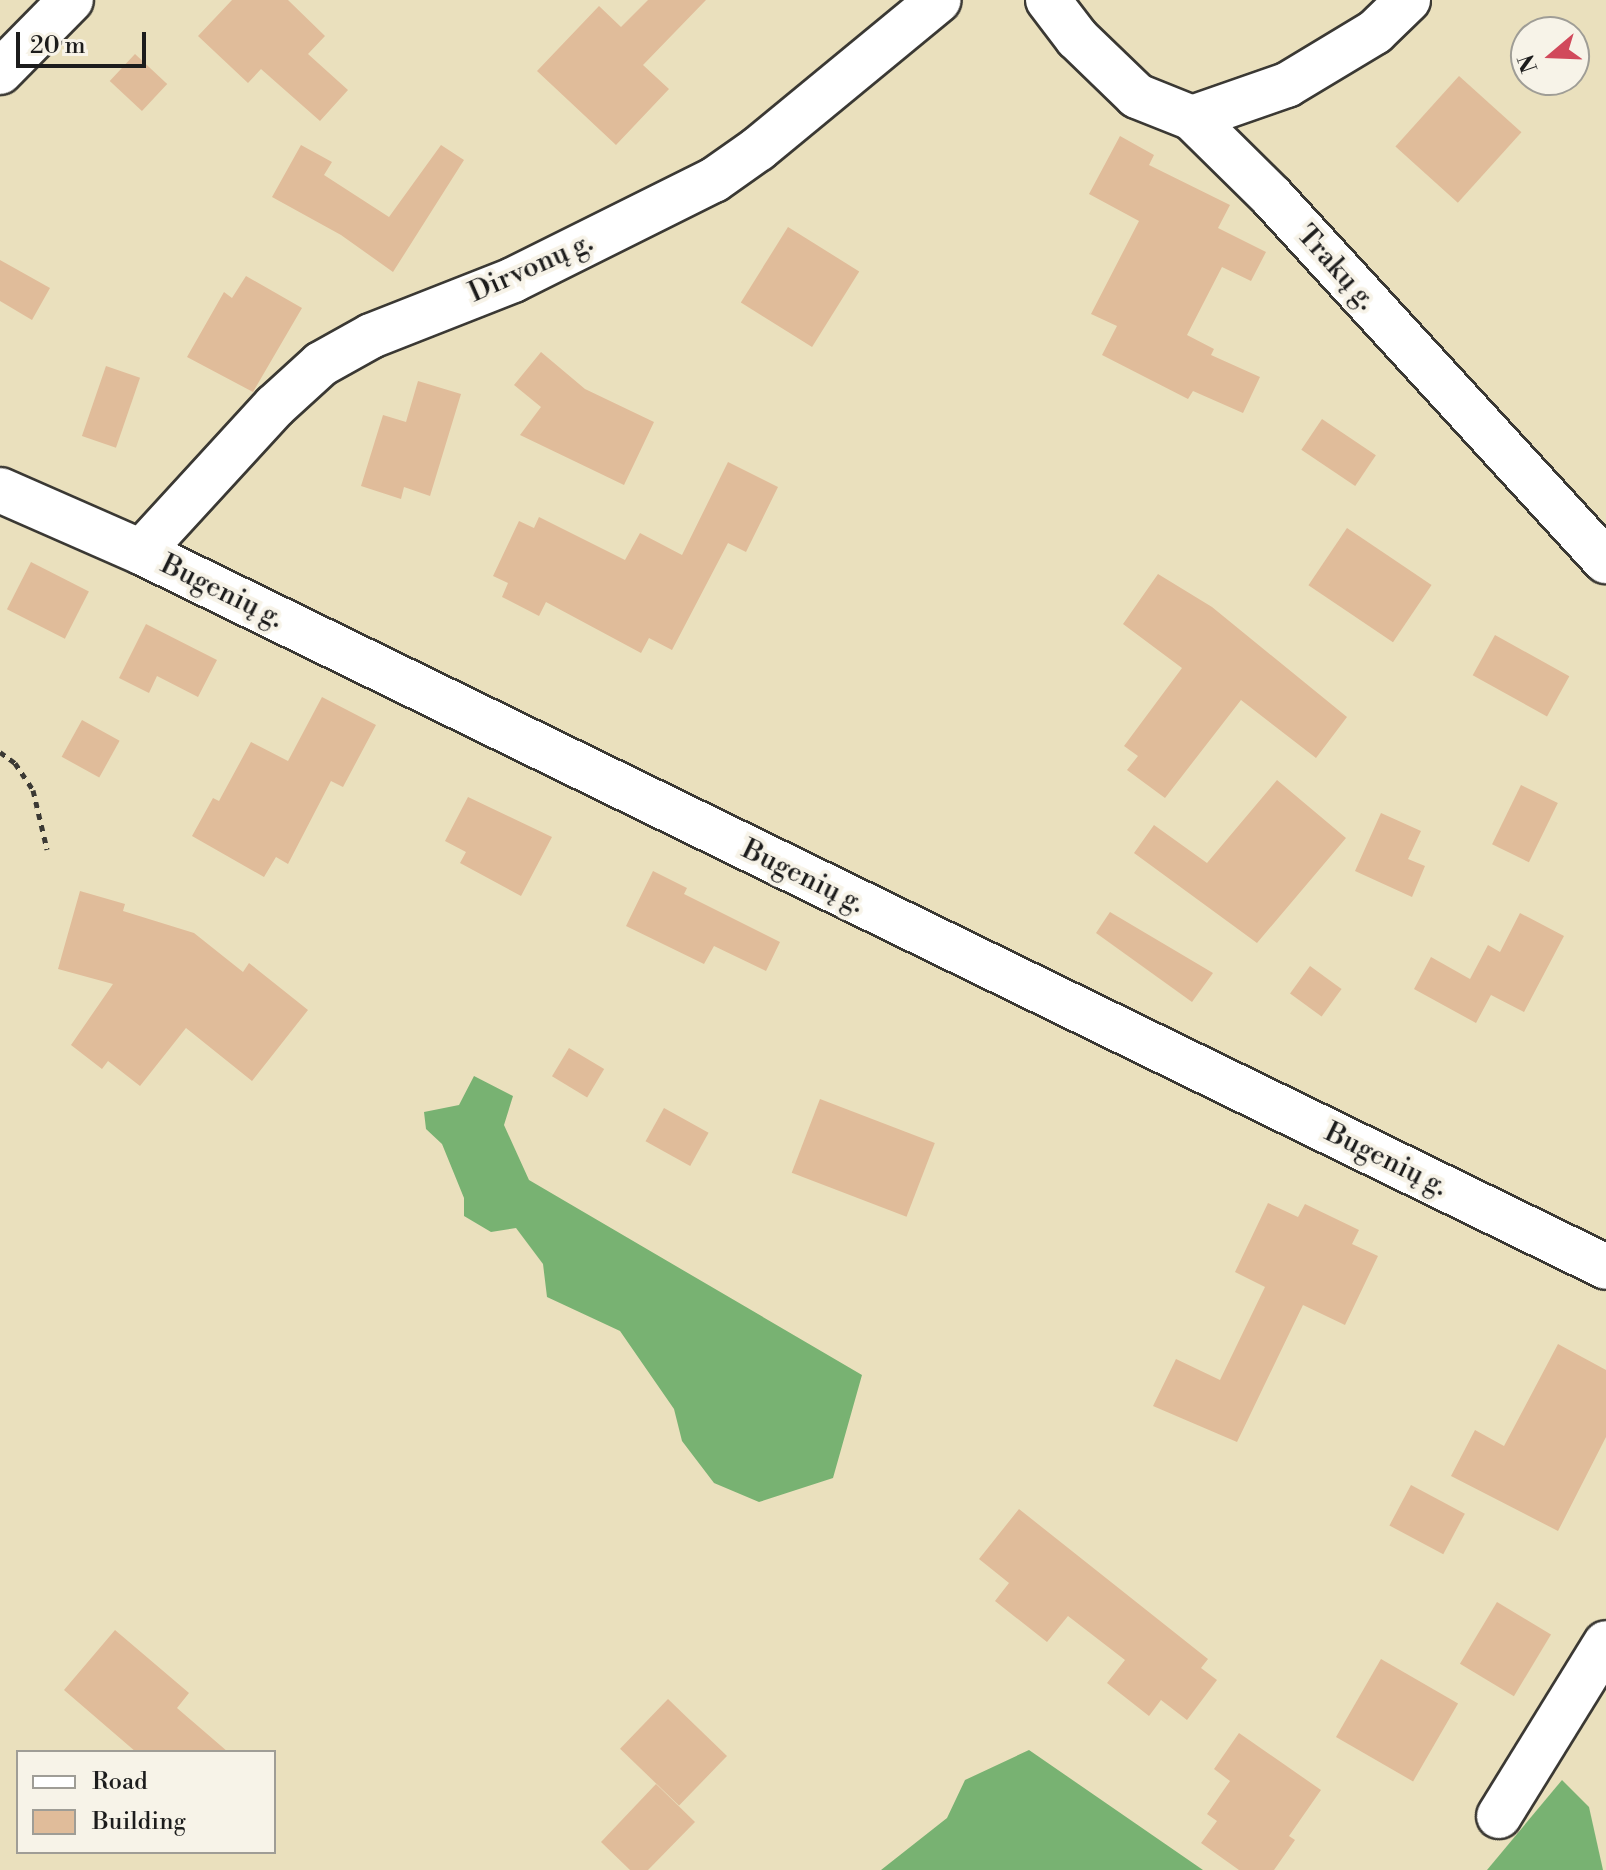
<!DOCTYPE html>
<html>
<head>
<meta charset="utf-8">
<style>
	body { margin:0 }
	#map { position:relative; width:1606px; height:1870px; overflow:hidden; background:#eae0bd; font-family:"Libre Bodoni",serif }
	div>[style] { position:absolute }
	.forest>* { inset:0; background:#78b272 }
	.building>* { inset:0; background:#e0bc9a; transform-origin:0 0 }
	.path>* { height:5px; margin-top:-2.5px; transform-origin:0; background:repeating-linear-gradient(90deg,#3b3934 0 6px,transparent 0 12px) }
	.roads { filter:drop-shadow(2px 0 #3b3934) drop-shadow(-2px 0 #3b3934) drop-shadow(0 2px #3b3934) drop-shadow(0 -2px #3b3934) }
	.minor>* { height:44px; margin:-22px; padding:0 22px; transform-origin:22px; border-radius:22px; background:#fff }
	span { translate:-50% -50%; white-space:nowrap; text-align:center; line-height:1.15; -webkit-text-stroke:8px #f7f3e8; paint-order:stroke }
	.street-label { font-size:28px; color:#1c1c1c }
	.legend { position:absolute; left:16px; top:1750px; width:260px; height:104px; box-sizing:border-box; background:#f7f3e8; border:2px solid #9f9d96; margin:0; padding:10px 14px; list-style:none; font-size:24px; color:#1c1c1c }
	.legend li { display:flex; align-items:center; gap:16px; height:40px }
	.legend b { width:40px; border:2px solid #9f9d96 }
	.north { position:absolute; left:1510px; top:16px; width:80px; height:80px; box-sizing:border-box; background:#f7f3e8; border:2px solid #9f9d96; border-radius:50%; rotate:251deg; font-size:22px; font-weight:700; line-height:32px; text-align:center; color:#1c1c1c }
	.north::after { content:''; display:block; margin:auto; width:28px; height:36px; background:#d1495b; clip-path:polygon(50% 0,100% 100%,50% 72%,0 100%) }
	.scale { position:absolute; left:16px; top:32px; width:130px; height:36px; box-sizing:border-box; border:4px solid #1c1c1c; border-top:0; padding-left:10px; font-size:24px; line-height:28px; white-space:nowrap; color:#1c1c1c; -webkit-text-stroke:6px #f7f3e8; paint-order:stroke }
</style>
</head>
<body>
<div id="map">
	<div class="forest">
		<div style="clip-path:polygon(474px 1076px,513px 1096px,504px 1125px,529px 1180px,862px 1375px,833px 1478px,759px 1502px,714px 1483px,682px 1441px,674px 1409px,620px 1331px,547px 1297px,543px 1264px,516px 1228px,491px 1232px,464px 1216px,464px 1198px,442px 1144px,426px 1129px,424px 1112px,459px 1105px)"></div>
		<div style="clip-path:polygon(1029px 1750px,1203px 1870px,881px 1870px,947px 1818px,965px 1780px)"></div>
		<div style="clip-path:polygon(1562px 1780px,1589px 1807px,1603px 1870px,1487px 1870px)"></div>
	</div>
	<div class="building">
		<div style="clip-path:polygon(232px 0,288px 0,325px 36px,308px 54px,348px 90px,320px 121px,261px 69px,248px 83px,198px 36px)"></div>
		<div style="clip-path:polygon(648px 0,706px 0,643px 65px,669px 89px,616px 145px,537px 71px,599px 6px,621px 27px)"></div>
		<div style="left:135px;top:54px;width:44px;height:37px;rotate:43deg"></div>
		<div style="left:1459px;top:76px;width:84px;height:95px;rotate:42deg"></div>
		<div style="clip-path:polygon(1120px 136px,1154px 155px,1149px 165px,1230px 205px,1218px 228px,1266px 252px,1251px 281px,1222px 267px,1187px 335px,1214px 349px,1211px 355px,1260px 377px,1243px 413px,1193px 391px,1188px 399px,1102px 355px,1117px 326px,1091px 314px,1139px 221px,1089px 194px)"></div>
		<div style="clip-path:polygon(301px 145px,332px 162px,324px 175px,389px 217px,441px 145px,464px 160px,393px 272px,341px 235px,272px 197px)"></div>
		<div style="left:788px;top:227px;width:84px;height:89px;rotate:32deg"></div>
		<div style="clip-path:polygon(0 260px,50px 288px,32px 320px,0 301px)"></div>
		<div style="clip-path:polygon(246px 276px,302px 308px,253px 392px,187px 357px,224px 292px,232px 298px)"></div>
		<div style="clip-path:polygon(541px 352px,585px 389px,654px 422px,624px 485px,520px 435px,541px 407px,514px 385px)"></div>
		<div style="left:106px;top:366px;width:36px;height:74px;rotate:19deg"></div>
		<div style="clip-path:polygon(418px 381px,461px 394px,430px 496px,404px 487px,401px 499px,361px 486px,383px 415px,406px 422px)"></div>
		<div style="left:1322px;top:419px;width:65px;height:37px;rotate:34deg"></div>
		<div style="clip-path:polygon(728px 462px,778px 487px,746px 552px,728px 543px,672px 650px,649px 638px,641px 653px,546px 602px,539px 616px,502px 597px,508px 583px,493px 576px,519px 521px,534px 528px,539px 517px,625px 560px,640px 533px,682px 555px)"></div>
		<div style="left:1347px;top:528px;width:102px;height:69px;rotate:34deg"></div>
		<div style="left:31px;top:562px;width:65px;height:53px;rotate:27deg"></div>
		<div style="clip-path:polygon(1158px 574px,1212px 607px,1347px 717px,1316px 758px,1241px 700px,1165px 798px,1127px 770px,1138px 756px,1124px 746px,1182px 668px,1123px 624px)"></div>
		<div style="clip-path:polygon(146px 624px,217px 660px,198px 697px,157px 676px,149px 693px,119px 678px)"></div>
		<div style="left:1495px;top:635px;width:85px;height:46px;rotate:29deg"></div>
		<div style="clip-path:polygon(322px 697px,376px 725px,343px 787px,331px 781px,288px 864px,276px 857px,264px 877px,192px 836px,213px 798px,219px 801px,251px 742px,288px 761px)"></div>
		<div style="left:82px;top:720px;width:43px;height:42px;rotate:29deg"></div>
		<div style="clip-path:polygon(1277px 780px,1346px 838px,1257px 943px,1134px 853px,1154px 825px,1207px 863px)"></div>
		<div style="left:1521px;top:785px;width:41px;height:66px;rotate:26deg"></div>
		<div style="clip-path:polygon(468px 797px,552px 837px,521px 896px,460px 863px,466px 852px,445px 841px)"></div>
		<div style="clip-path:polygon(1381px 813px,1421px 831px,1408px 859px,1425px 866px,1412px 897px,1355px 871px)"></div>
		<div style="clip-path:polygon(653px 871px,687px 888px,684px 894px,780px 942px,766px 971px,714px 946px,704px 964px,626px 926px)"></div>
		<div style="clip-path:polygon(80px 891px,125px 904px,123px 911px,194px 933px,243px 972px,249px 963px,308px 1010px,252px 1081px,186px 1028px,140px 1086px,108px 1061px,102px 1069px,71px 1045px,113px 984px,58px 969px)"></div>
		<div style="clip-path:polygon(1110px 912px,1213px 973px,1192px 1002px,1096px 933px)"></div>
		<div style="clip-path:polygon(1520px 913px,1564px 936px,1524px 1012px,1491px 995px,1476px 1023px,1414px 989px,1431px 957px,1470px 979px,1488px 945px,1500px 952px)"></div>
		<div style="left:1310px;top:966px;width:39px;height:34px;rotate:36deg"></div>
		<div style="left:569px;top:1048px;width:41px;height:33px;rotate:31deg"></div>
		<div style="left:820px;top:1099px;width:123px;height:79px;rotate:21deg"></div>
		<div style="left:664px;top:1108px;width:51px;height:38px;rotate:29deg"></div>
		<div style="clip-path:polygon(1268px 1203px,1298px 1217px,1305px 1204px,1359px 1230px,1352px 1244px,1378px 1256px,1345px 1325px,1303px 1305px,1237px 1442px,1153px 1406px,1176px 1359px,1220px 1380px,1265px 1287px,1235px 1272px)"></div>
		<div style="clip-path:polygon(1558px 1344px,1606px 1370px,1606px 1437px,1558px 1531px,1451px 1476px,1475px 1430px,1504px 1446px)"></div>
		<div style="left:1411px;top:1485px;width:61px;height:46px;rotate:28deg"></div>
		<div style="clip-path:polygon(1019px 1509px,1208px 1659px,1201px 1668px,1217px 1680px,1187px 1720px,1161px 1700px,1149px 1716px,1107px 1683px,1125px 1660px,1068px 1616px,1047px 1642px,995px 1601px,1009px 1583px,979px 1559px)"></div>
		<div style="left:1497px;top:1602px;width:63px;height:72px;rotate:31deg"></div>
		<div style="clip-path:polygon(115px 1630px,189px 1693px,177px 1708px,228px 1752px,136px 1752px,64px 1690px)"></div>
		<div style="left:1381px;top:1659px;width:89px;height:90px;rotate:30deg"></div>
		<div style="left:668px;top:1699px;width:82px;height:69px;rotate:44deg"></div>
		<div style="clip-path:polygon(1239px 1733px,1321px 1790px,1289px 1836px,1295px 1840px,1274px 1870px,1239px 1870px,1201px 1843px,1217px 1821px,1207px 1814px,1230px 1781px,1214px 1769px)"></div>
		<div style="clip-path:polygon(656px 1784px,695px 1822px,648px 1870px,630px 1870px,601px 1842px)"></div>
	</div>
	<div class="path">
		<div style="left:0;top:752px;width:19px;rotate:36deg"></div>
		<div style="left:15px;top:763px;width:32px;rotate:56deg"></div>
		<div style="left:33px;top:790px;width:61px;rotate:76.7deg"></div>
	</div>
	<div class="roads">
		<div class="minor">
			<div style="left:1048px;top:0;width:48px;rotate:52.7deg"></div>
			<div style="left:1077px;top:38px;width:83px;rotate:44deg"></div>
			<div style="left:1137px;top:96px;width:59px;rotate:21.8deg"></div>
			<div style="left:1192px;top:118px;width:112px;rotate:44.6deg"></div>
			<div style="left:1272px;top:197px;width:494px;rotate:47.5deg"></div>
			<div style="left:0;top:72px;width:101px;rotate:-45.4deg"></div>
			<div style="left:1192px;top:118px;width:101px;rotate:-19.2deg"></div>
			<div style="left:1287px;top:85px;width:103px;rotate:-31.1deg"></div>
			<div style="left:1375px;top:32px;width:46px;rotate:-44.1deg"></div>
			<div style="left:0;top:490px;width:154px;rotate:23.7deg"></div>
			<div style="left:141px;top:552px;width:1630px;rotate:26.01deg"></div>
			<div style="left:141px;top:552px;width:198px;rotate:-47.5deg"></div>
			<div style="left:275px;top:406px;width:62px;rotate:-42.4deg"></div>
			<div style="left:321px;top:364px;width:57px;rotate:-29.2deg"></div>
			<div style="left:371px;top:336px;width:153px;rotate:-21.5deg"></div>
			<div style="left:513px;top:280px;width:225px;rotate:-26.5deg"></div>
			<div style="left:714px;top:180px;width:54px;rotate:-35.2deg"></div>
			<div style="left:758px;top:149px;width:234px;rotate:-39.5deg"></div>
			<div style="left:1499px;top:1816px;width:203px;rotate:-58.3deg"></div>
		</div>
	</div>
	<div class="street-label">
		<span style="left:531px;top:268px;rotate:-24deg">Dirvonų g.</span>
		<span style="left:1336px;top:268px;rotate:48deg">Trakų g.</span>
		<span style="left:222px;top:592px;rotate:26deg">Bugenių g.</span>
		<span style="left:803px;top:877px;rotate:26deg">Bugenių g.</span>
		<span style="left:1386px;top:1160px;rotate:26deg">Bugenių g.</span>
	</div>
	<ul class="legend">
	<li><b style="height:10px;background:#fff"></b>Road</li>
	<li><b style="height:22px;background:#e0bc9a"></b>Building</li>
	</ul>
	<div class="north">N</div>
	<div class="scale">20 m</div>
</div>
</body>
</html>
